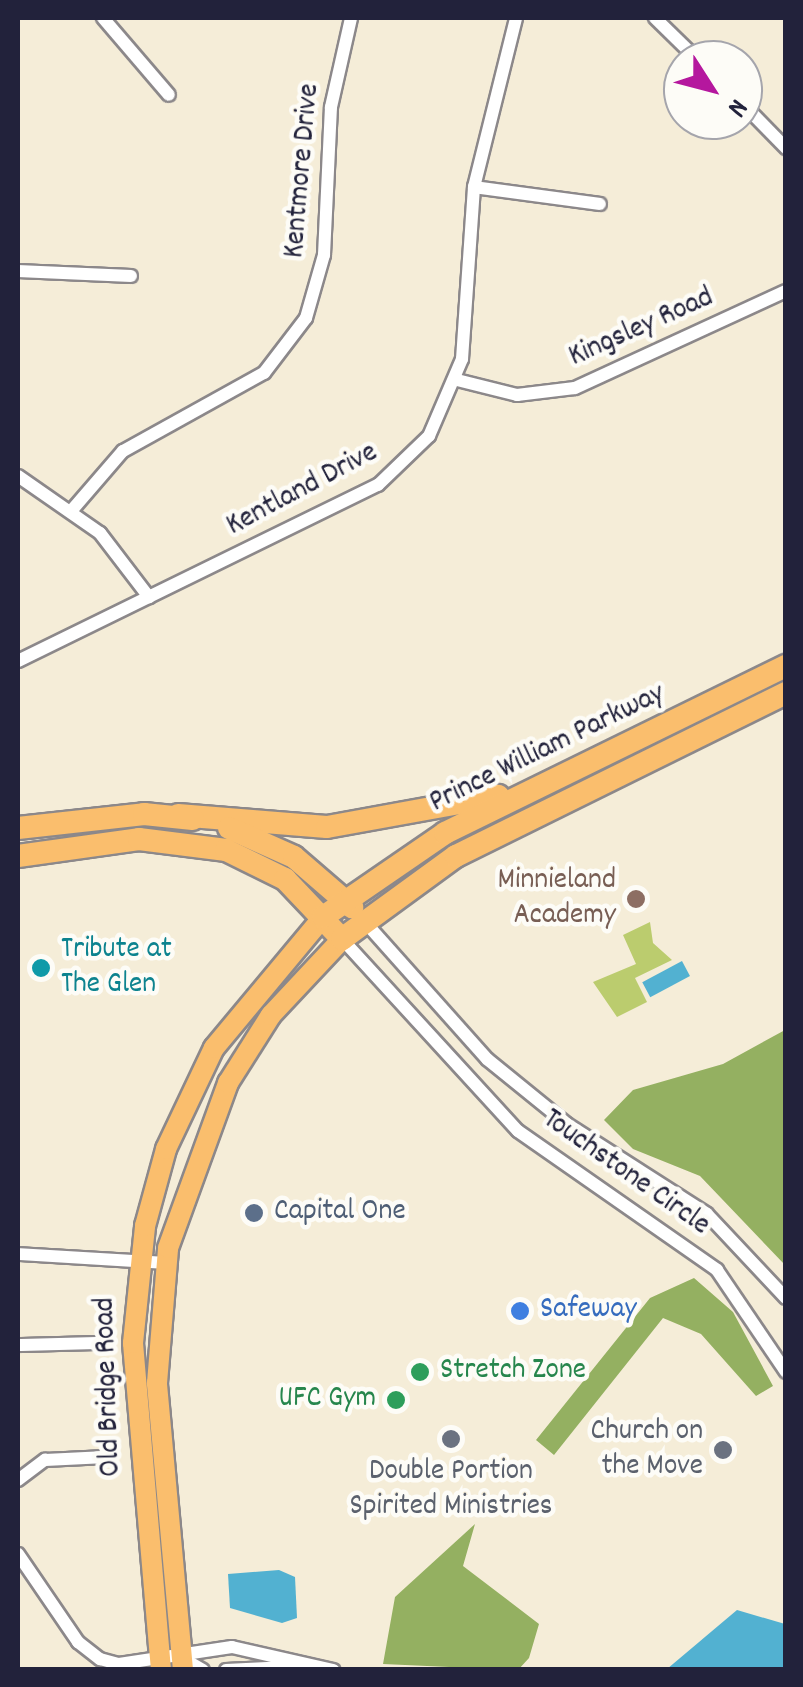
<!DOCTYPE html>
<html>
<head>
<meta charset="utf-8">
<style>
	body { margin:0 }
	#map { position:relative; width:803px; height:1687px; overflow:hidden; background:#f5edd8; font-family:Dekko,sans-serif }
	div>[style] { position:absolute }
	.green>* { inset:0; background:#bbcc6e }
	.forest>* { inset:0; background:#94b061 }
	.water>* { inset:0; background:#52b1d1; transform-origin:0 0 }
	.roads { filter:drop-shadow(2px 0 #8c888a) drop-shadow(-2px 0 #8c888a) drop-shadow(0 2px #8c888a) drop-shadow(0 -2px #8c888a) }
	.street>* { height:12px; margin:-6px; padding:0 6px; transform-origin:6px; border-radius:6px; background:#fff }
	.primary>* { height:20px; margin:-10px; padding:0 10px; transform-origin:10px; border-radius:10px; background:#fabe6d }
	.highway>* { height:22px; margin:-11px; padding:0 11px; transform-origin:11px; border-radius:11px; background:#fabe6d }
	.dots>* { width:28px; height:28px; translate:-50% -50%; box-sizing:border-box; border:5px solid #fdfcf7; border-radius:50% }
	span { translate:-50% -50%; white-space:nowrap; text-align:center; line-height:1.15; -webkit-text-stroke:9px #fdfcf7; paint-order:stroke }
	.street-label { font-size:30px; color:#22223b }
	.education-label { font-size:30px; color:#785e54 }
	.right { translate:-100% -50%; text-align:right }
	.culture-label { font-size:30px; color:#0d838f }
	.left { translate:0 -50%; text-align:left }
	.service-label { font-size:30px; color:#4e5e75 }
	.shop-label { font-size:30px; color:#366cbe }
	.leisure-label { font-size:30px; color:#27864d }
	.worship-label { font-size:30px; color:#5b616d }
	.frame { position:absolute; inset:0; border:20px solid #22223b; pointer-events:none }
	.north { position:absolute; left:663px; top:40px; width:100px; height:100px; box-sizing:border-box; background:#fdfcf7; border:2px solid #a5a5ac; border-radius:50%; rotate:126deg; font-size:28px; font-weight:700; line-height:40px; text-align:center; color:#22223b }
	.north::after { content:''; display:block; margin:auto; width:35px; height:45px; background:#b5179e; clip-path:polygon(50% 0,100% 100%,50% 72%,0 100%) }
</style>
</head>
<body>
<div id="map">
	<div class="green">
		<div style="clip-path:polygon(650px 922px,653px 943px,672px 960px,635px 978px,647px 1002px,617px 1017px,593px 982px,636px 964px,623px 935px)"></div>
	</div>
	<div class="forest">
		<div style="clip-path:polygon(785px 1030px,785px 1265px,700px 1176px,633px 1149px,604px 1120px,633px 1090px,723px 1064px)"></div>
		<div style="clip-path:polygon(694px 1278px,733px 1312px,773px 1386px,756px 1396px,701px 1334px,663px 1318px,554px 1455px,536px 1440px,650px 1298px)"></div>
		<div style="clip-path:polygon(475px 1524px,463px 1566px,539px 1624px,529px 1658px,518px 1670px,383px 1664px,395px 1597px)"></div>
	</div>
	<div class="water">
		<div style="left:682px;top:961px;width:17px;height:45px;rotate:62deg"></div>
		<div style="clip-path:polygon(279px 1570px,295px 1577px,297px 1618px,282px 1623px,230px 1608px,228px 1574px)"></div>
		<div style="clip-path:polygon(737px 1610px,785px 1624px,785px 1669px,667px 1669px)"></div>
	</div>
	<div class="roads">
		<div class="street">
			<div style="left:103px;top:18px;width:101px;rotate:49.4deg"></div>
			<div style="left:655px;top:18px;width:60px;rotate:44.3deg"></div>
			<div style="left:743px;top:104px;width:62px;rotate:45.7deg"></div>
			<div style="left:474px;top:187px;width:127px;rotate:7.7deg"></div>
			<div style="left:18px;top:271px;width:113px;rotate:2.5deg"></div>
			<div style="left:457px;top:380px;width:62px;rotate:14deg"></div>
			<div style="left:517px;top:395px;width:58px;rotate:-6.9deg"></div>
			<div style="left:575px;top:388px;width:232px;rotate:-24.7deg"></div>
			<div style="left:18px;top:476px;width:100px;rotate:34.8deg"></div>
			<div style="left:100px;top:533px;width:81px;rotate:52.6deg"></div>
			<div style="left:72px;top:510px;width:78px;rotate:-49.2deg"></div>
			<div style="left:123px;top:451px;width:161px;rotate:-29deg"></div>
			<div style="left:264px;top:373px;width:69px;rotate:-52.6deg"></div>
			<div style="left:306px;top:318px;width:66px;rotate:-74.1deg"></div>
			<div style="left:324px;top:255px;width:148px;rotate:-87.3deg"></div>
			<div style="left:331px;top:107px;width:91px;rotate:-77.3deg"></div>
			<div style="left:18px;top:661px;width:401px;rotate:-26.1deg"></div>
			<div style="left:378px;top:485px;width:71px;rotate:-43.9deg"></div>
			<div style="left:429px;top:436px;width:84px;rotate:-66.8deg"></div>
			<div style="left:462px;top:359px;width:172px;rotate:-86deg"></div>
			<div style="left:474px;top:187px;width:174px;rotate:-76deg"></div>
			<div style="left:364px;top:921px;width:185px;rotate:48.3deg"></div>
			<div style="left:487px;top:1059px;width:103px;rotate:39.1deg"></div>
			<div style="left:567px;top:1124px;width:166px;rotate:32.7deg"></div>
			<div style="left:707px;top:1214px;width:115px;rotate:46.8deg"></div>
			<div style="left:342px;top:939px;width:260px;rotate:47.5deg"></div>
			<div style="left:518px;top:1131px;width:243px;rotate:34.9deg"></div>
			<div style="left:717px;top:1270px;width:123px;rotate:55.9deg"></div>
			<div style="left:18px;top:1254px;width:147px;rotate:3.5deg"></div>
			<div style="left:18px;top:1345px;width:82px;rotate:-1.4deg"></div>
			<div style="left:18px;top:1480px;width:34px;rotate:-37deg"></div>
			<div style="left:45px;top:1460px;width:61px;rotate:-2.8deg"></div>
			<div style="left:18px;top:1554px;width:107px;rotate:55.7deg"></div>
			<div style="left:78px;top:1642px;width:28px;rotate:38deg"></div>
			<div style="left:100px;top:1659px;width:20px;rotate:15deg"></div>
			<div style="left:119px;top:1664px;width:114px;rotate:-8.6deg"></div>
			<div style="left:232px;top:1647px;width:104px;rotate:12.8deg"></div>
			<div style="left:182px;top:1658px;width:24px;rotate:30deg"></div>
			<div style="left:226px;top:1670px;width:82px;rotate:-2.8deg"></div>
		</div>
		<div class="primary">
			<div style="left:161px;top:1670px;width:328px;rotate:-94.9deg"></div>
			<div style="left:133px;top:1343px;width:118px;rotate:-84.1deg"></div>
			<div style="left:145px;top:1226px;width:80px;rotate:-74.7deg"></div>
			<div style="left:166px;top:1149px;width:112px;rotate:-64.6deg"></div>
			<div style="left:214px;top:1048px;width:170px;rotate:-50.2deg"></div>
			<div style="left:183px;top:1670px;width:288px;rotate:-95.2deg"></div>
			<div style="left:157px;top:1383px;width:135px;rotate:-85.3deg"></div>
			<div style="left:168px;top:1248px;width:176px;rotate:-70deg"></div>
			<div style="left:228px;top:1083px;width:80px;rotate:-57.7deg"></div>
			<div style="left:271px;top:1015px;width:104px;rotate:-46.9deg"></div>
		</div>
		<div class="highway">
			<div style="left:178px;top:815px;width:149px;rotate:4.6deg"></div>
			<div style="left:327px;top:827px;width:174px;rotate:-10.3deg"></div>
			<div style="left:18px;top:828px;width:127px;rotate:-6.3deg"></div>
			<div style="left:144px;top:814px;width:49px;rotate:5.8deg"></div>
			<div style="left:229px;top:828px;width:71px;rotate:24deg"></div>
			<div style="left:294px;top:857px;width:77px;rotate:40.8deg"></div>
			<div style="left:18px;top:856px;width:122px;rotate:-8deg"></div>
			<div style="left:139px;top:839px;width:88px;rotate:7.2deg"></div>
			<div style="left:226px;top:850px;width:66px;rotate:26.2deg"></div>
			<div style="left:285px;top:879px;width:83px;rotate:46.5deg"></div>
			<div style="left:342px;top:939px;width:141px;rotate:-36.1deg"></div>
			<div style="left:456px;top:856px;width:368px;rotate:-26.3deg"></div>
			<div style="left:323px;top:917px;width:148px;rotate:-34.5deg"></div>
			<div style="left:445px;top:833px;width:380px;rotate:-26.1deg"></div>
		</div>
	</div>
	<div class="dots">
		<div style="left:636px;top:899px;background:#8d6e63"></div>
		<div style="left:41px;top:968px;background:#0f9aa8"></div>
		<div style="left:254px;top:1213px;background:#5c6f8a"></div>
		<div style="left:520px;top:1311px;background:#3f7fe0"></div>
		<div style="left:420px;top:1372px;background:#2e9e5b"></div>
		<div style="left:396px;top:1400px;background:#2e9e5b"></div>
		<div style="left:451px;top:1439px;background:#6b7280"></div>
		<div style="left:723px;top:1450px;background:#6b7280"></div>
	</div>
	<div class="street-label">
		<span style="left:304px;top:171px;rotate:-85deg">Kentmore Drive</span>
		<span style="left:642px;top:329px;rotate:-24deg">Kingsley Road</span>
		<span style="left:303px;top:491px;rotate:-28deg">Kentland Drive</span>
		<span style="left:548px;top:750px;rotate:-26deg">Prince William Parkway</span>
		<span style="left:625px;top:1174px;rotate:35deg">Touchstone Circle</span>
		<span style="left:110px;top:1387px;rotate:-92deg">Old Bridge Road</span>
	</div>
	<div class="education-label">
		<span class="right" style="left:616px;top:899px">Minnieland<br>Academy</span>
	</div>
	<div class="culture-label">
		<span class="left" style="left:61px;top:968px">Tribute at<br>The Glen</span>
	</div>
	<div class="service-label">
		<span class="left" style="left:274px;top:1213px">Capital One</span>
	</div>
	<div class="shop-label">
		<span class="left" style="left:540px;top:1311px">Safeway</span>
	</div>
	<div class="leisure-label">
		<span class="left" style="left:440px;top:1372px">Stretch Zone</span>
		<span class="right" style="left:376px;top:1400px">UFC Gym</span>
	</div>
	<div class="worship-label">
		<span class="right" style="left:703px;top:1450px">Church on<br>the Move</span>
		<span style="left:451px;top:1490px">Double Portion<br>Spirited Ministries</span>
	</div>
	<div class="frame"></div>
	<div class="north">N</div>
</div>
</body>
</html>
